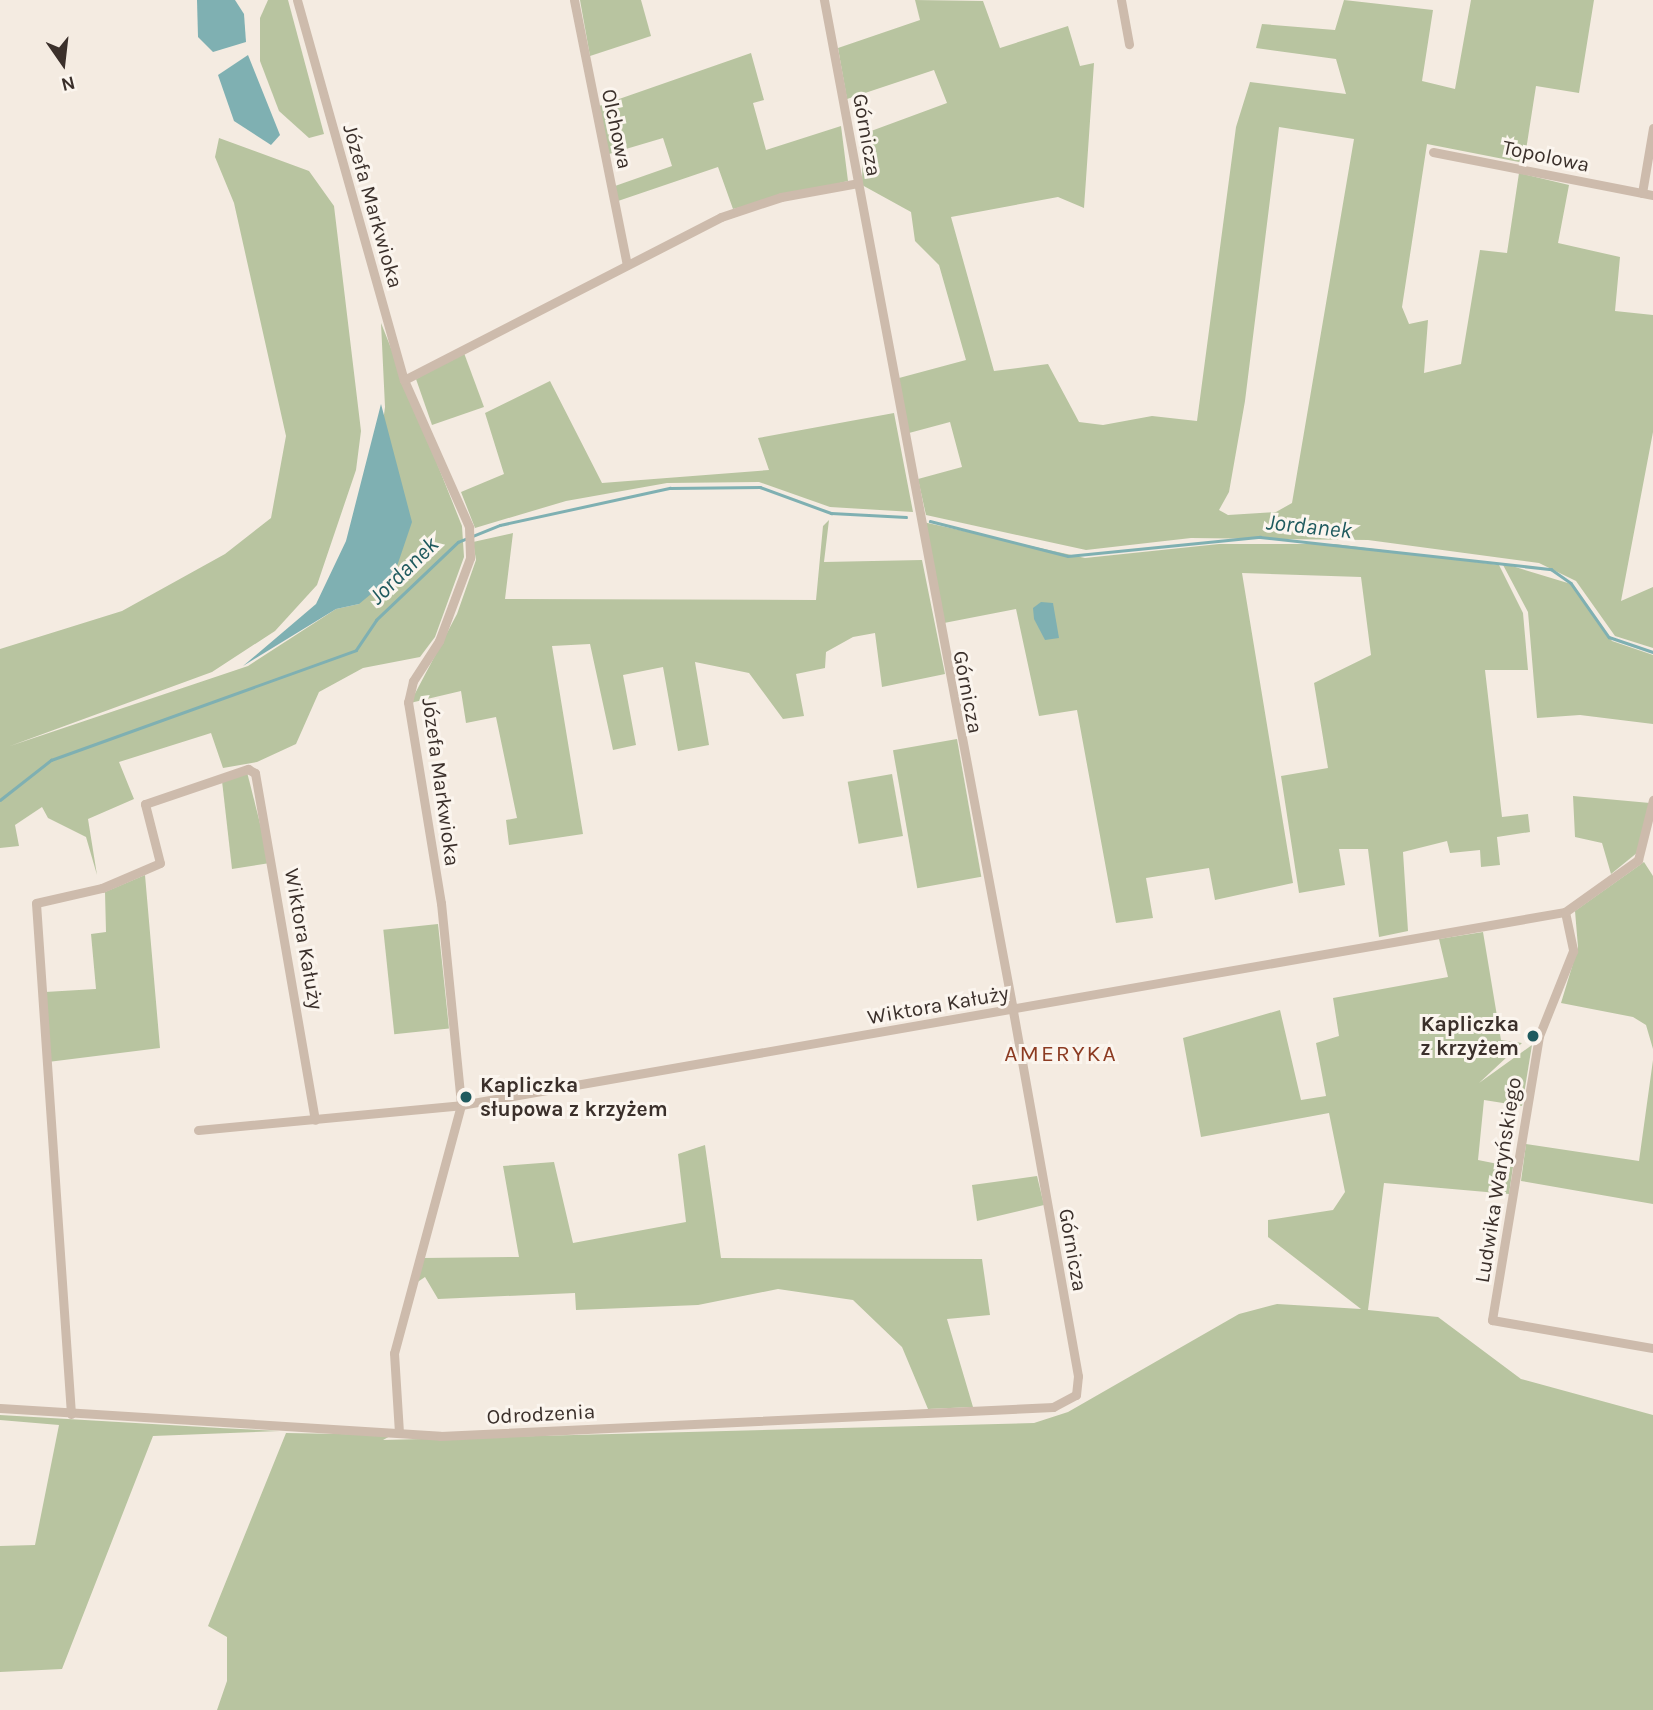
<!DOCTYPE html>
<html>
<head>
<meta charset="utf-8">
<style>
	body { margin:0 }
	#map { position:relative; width:1653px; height:1710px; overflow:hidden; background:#f4ebe1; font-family:Karla,sans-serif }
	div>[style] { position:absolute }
	.green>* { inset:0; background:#b8c4a0; transform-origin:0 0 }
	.water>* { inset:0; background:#7fb0b2 }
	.stream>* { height:2.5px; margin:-1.25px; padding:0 1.25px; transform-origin:1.25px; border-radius:1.25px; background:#7fb0b2 }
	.minor>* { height:9px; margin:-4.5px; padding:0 4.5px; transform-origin:4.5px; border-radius:4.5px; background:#cdbbac }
	.dots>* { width:19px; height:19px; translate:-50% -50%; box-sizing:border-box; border:4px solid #fbf5ee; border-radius:50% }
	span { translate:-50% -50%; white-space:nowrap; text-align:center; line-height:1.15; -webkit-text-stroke:6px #fbf5ee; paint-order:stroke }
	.street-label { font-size:21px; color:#3b302b }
	.poi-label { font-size:21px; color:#3b302b; font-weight:700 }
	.right { translate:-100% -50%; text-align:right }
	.left { translate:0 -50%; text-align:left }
	.water-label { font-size:23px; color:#1f5a5e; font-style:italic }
	.neighbourhood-label { font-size:23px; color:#8c3b22; letter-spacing:2px }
	.north { position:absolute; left:28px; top:28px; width:70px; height:70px; -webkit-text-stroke:5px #fbf5ee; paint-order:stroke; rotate:166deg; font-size:19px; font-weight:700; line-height:28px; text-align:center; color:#3b302b }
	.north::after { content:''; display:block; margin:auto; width:24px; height:32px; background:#3b302b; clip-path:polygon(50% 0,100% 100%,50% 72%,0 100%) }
</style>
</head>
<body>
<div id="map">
	<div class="green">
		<div style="clip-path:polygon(268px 0,288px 0,324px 134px,309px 138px,279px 111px,260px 61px,260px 18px)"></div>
		<div style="clip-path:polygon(580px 0,641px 0,651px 36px,590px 56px)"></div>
		<div style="clip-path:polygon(evenodd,915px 0,983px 1px,1000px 48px,1068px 26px,1080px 66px,1094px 63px,1084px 208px,1058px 197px,951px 217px,994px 371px,1048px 364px,1079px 422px,1103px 425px,1152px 416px,1197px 421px,1236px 127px,1250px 82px,1346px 94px,1336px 59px,1256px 48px,1262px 24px,1335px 30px,1344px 0,1433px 10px,1422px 81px,1455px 89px,1471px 0,1594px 0,1579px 93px,1536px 86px,1524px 163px,1427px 144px,1402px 307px,1409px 324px,1428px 320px,1424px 373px,1461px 364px,1480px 250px,1507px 253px,1519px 173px,1569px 185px,1558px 243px,1620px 257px,1615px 311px,1653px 315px,1653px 432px,1621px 601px,1653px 587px,1653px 648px,1615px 636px,1576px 581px,1539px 563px,1368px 540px,1191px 538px,1086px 550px,926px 515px,918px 479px,962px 467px,950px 422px,909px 433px,899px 378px,966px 360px,939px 265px,915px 241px,911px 212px,862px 185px,863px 134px,947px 103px,934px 70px,847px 99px,838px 48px,920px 20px,915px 0,1279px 127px,1354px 139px,1292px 503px,1276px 512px,1228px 515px,1219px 510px,1229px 492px,1245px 401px,1279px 127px)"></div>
		<div style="clip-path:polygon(751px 53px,764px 100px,753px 103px,766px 150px,841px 126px,848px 181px,733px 209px,718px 167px,618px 201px,615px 186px,672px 166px,663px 138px,609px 154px,599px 106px)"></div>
		<div style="clip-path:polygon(219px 138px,309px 171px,334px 206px,361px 431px,356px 470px,317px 585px,275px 631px,212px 672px,10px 746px,248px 666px,336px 609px,359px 604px,385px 407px,381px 323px,462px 526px,464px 557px,435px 637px,420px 657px,363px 668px,319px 692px,296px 744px,257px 762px,223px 768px,211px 733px,119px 762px,134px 799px,88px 819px,97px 875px,86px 837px,48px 818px,42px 807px,15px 825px,19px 846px,0 848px,0 649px,122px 611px,225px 554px,271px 518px,286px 436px,234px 203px,215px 157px)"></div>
		<div style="clip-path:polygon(464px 353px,484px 407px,432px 425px,416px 379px)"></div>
		<div style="clip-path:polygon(550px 381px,602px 483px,769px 470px,758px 438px,894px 413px,913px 512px,830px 507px,759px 482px,667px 483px,566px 501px,475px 528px,461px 492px,504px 474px,485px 413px)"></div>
		<div style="clip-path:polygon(829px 520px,824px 562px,922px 560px,945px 674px,882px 687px,875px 633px,853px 637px,826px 652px,825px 668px,796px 674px,804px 716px,783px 719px,749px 673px,695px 662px,709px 745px,678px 751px,663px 667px,623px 675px,636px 745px,613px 750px,590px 644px,552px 646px,583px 834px,509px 845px,506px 820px,517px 818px,496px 717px,466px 723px,461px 691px,410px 703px,457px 614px,476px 560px,473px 542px,513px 533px,505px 599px,816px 600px,823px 526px)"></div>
		<div style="clip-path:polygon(923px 522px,1085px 558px,1219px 544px,1335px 544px,1499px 565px,1523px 613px,1528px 670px,1485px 670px,1502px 817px,1528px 814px,1530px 832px,1497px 837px,1500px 865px,1481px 867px,1480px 850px,1450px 853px,1447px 841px,1403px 852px,1408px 931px,1379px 937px,1368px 849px,1339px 849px,1345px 885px,1299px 893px,1281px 776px,1328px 768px,1314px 683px,1371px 655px,1361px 577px,1242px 573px,1293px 883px,1215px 900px,1209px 868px,1146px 878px,1153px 918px,1116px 923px,1077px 710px,1039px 716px,1016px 609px,944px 623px)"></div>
		<div style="clip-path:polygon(1502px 563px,1571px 584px,1612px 641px,1653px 655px,1653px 724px,1580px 715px,1537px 718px,1528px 612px)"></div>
		<div style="left:957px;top:739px;width:140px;height:65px;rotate:80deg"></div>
		<div style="clip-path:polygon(247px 772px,270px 863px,232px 869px,222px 781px)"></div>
		<div style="left:892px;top:774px;width:63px;height:45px;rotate:80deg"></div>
		<div style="clip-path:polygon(1573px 796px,1650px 803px,1638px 852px,1611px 874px,1602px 843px,1575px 837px)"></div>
		<div style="clip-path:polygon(1644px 862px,1653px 876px,1653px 1049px,1646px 1025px,1633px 1017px,1561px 1003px,1578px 947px,1575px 911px)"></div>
		<div style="clip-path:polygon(145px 875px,160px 1048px,48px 1062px,45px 992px,96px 989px,91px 934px,106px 932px,105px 892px)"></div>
		<div style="left:438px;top:924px;width:105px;height:55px;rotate:84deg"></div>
		<div style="clip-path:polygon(1483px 932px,1501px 1040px,1522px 1043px,1479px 1083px,1532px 1045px,1522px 1106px,1484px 1100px,1478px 1160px,1513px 1167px,1509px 1194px,1384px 1183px,1368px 1310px,1438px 1317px,1521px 1379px,1653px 1415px,1653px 1710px,217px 1710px,227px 1681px,227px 1637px,208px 1626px,286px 1433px,392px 1435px,383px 1440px,1034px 1423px,1068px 1412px,1239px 1314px,1277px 1304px,1361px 1309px,1268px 1237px,1268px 1220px,1333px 1210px,1345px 1192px,1329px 1113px,1201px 1137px,1183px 1038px,1280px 1010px,1301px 1100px,1326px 1096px,1316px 1043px,1339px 1036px,1333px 998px,1448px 977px,1439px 939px)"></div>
		<div style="clip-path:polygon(1653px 1060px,1653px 1204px,1521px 1181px,1526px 1144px,1639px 1161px)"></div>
		<div style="clip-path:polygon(705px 1145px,721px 1258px,982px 1259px,990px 1315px,947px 1319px,973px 1407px,928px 1409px,902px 1347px,853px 1300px,778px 1289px,698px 1305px,576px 1310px,575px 1293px,438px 1299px,425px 1277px,416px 1283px,423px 1258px,519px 1257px,503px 1166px,554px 1162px,573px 1243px,686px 1222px,678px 1154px)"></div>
		<div style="clip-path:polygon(1037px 1176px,1044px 1205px,977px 1221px,972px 1185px)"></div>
		<div style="clip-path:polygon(0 1415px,220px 1428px,280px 1431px,153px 1436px,62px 1669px,0 1672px,0 1546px,35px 1545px,59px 1425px,0 1420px)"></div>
	</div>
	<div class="water">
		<div style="clip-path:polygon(197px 0,235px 0,244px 14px,246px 42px,213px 52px,198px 37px)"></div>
		<div style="clip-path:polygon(248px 55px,280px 135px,271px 145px,234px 121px,218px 75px)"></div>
		<div style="clip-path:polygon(381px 404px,412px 522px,394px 575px,359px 604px,336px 609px,243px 666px,316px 604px,346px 541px)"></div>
		<div style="clip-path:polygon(1041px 602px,1053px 603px,1059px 638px,1045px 640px,1034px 619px,1033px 608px)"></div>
	</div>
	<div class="stream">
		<div style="left:930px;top:521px;width:142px;rotate:14.2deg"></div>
		<div style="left:1068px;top:556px;width:193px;rotate:-5.7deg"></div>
		<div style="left:1260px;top:537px;width:293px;rotate:6.3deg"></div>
		<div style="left:1551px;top:569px;width:24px;rotate:35deg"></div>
		<div style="left:1571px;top:583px;width:66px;rotate:54.9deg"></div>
		<div style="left:1609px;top:637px;width:46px;rotate:18.8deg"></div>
		<div style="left:0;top:800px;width:65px;rotate:-38.1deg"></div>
		<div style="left:51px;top:760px;width:324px;rotate:-19.8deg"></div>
		<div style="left:356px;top:650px;width:36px;rotate:-56deg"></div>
		<div style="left:376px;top:620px;width:113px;rotate:-43.6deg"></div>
		<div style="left:458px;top:542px;width:45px;rotate:-22deg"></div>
		<div style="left:500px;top:525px;width:174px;rotate:-12.3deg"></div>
		<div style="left:670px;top:488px;width:90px;rotate:-0.6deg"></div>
		<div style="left:760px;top:487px;width:76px;rotate:20.1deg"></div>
		<div style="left:831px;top:513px;width:75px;rotate:3.1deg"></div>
	</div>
	<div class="minor">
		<div style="left:297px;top:0;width:395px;rotate:74.3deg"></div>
		<div style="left:404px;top:380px;width:161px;rotate:66.1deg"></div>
		<div style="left:469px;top:527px;width:31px;rotate:88deg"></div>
		<div style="left:470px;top:558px;width:89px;rotate:110.5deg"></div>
		<div style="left:439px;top:641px;width:48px;rotate:123deg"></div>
		<div style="left:413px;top:681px;width:22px;rotate:103deg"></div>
		<div style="left:408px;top:702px;width:204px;rotate:80.7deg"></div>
		<div style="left:441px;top:903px;width:203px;rotate:84.3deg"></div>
		<div style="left:461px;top:1105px;width:257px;rotate:105.1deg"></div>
		<div style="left:394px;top:1353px;width:79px;rotate:86.4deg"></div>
		<div style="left:574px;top:0;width:270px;rotate:78.7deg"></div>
		<div style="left:1121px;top:0;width:45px;rotate:79.7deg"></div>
		<div style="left:1433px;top:152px;width:224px;rotate:11.1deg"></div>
		<div style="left:1642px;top:193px;width:66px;rotate:-80.4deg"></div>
		<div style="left:404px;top:380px;width:356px;rotate:-27.2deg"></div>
		<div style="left:721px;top:217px;width:63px;rotate:-18.4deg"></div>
		<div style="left:781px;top:197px;width:78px;rotate:-10.3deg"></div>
		<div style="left:1565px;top:912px;width:40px;rotate:78deg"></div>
		<div style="left:1573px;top:951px;width:92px;rotate:111.8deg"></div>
		<div style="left:1539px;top:1036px;width:288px;rotate:99.4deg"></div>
		<div style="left:1492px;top:1320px;width:163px;rotate:9.9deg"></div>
		<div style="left:198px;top:1130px;width:264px;rotate:-5.4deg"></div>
		<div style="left:461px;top:1105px;width:1121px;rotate:-9.92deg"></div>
		<div style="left:1565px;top:912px;width:90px;rotate:-35.5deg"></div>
		<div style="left:1638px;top:860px;width:62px;rotate:-76deg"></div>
		<div style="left:0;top:1408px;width:441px;rotate:3.6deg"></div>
		<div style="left:440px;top:1436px;width:614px;rotate:-2.71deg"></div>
		<div style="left:1053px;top:1407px;width:26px;rotate:-28deg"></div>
		<div style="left:1076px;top:1395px;width:19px;rotate:-84deg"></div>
		<div style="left:1078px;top:1376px;width:372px;rotate:-100.1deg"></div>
		<div style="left:1013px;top:1010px;width:1028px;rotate:-100.6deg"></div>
		<div style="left:71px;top:1414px;width:512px;rotate:-93.92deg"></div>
		<div style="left:36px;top:903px;width:68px;rotate:-12.8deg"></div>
		<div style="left:102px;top:888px;width:63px;rotate:-23.3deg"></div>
		<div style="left:160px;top:863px;width:61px;rotate:-104.3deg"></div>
		<div style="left:145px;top:804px;width:109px;rotate:-18.8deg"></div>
		<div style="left:248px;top:769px;width:8px;rotate:30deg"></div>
		<div style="left:255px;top:773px;width:352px;rotate:80.2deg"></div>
	</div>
	<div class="dots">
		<div style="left:1533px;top:1036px;background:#1f5a5e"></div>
		<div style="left:466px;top:1097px;background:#1f5a5e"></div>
	</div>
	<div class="street-label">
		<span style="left:617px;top:129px;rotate:78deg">Olchowa</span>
		<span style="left:867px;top:135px;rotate:80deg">Górnicza</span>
		<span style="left:1546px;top:156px;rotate:12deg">Topolowa</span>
		<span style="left:373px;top:206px;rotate:74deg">Józefa Markwioka</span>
		<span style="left:968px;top:692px;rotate:79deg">Górnicza</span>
		<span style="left:441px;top:782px;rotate:82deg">Józefa Markwioka</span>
		<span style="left:304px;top:939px;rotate:80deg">Wiktora Kałuży</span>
		<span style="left:938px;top:1005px;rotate:-10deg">Wiktora Kałuży</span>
		<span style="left:1498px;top:1180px;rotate:-81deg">Ludwika Waryńskiego</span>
		<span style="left:1073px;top:1250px;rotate:80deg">Górnicza</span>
		<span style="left:541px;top:1414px;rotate:-3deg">Odrodzenia</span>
	</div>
	<div class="poi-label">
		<span class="right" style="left:1519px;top:1036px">Kapliczka<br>z krzyżem</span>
		<span class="left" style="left:480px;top:1097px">Kapliczka<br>słupowa z krzyżem</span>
	</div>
	<div class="water-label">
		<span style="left:1309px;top:527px;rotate:6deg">Jordanek</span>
		<span style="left:404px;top:571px;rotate:-44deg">Jordanek</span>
	</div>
	<div class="neighbourhood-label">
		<span style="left:1061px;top:1054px">AMERYKA</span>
	</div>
	<div class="north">N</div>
</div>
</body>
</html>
